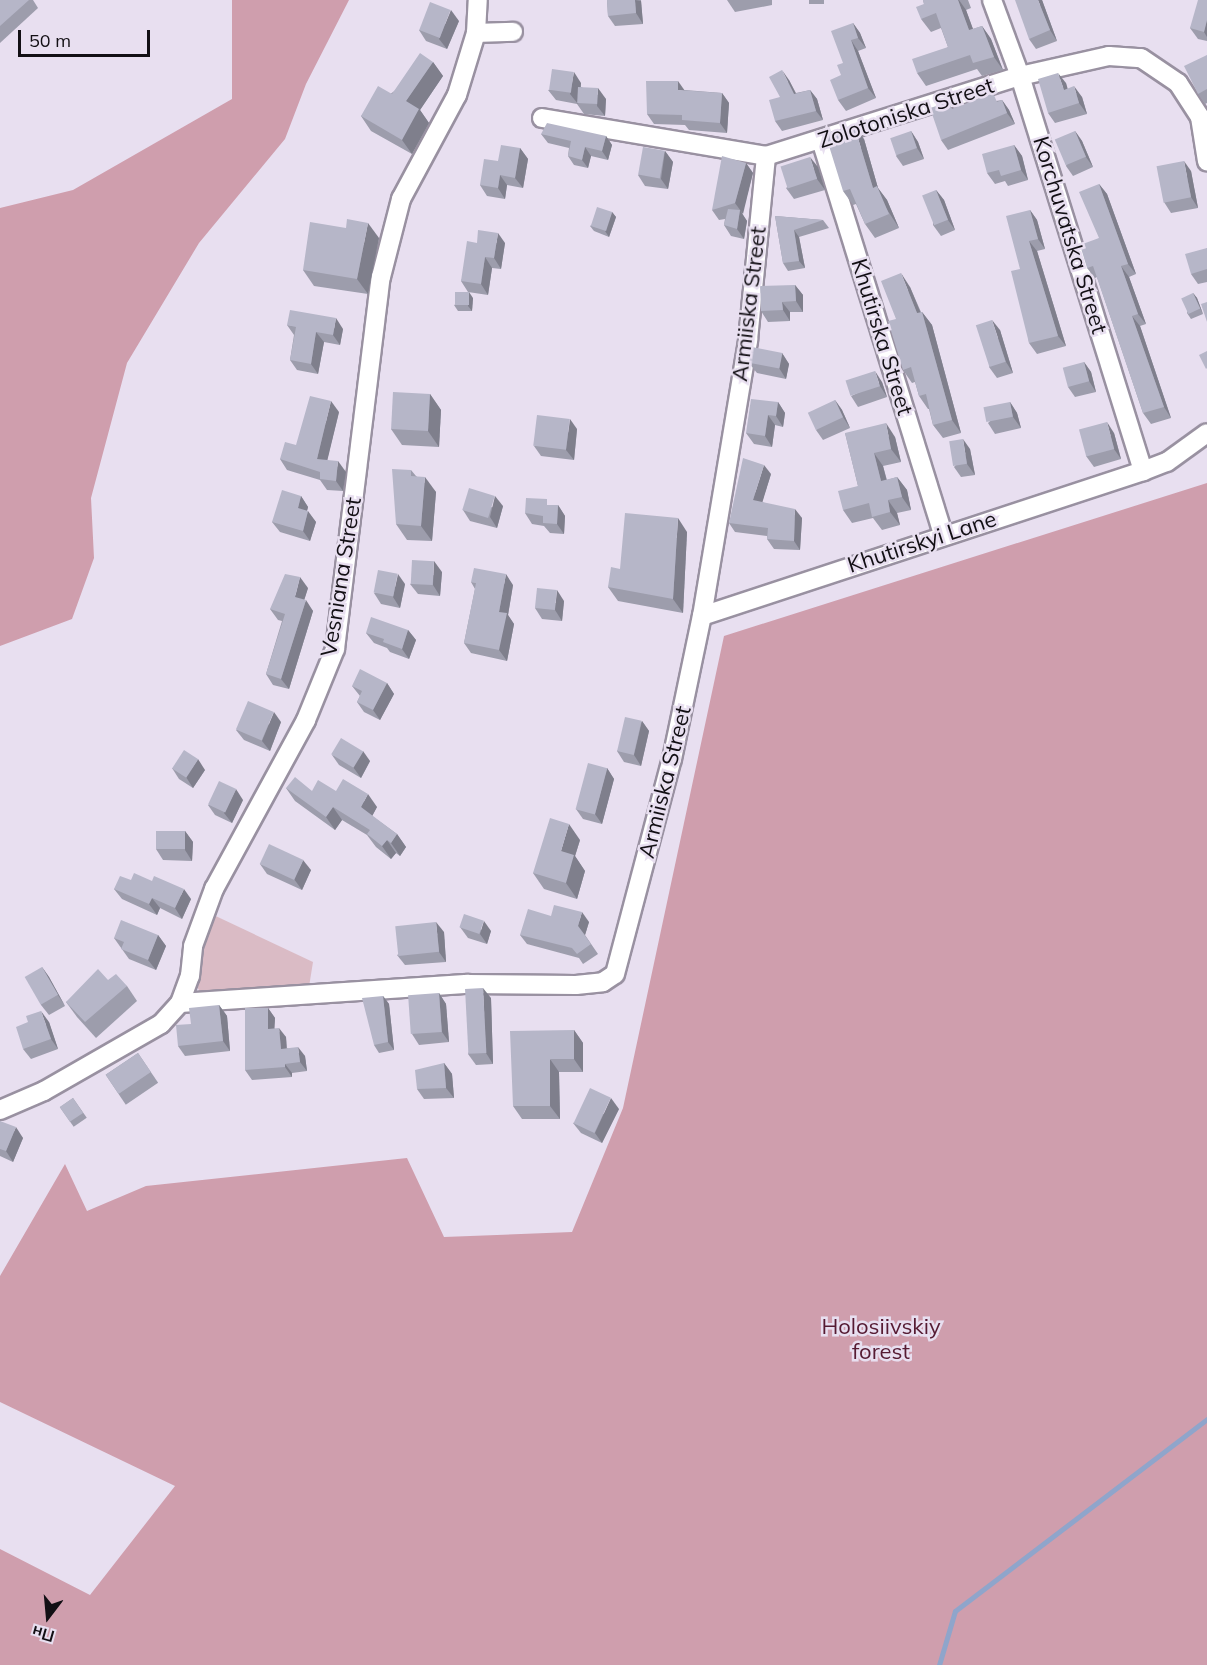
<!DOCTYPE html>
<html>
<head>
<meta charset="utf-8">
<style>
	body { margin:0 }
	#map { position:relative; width:1207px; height:1665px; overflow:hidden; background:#e8dff0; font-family:Mulish,sans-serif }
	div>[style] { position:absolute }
	.green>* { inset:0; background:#dabbc5 }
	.forest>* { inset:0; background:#cf9ead }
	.stream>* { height:5px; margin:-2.5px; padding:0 2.5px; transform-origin:2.5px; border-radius:2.5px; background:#8fa5cb }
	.roads { filter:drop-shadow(2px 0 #9991a1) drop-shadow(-2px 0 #9991a1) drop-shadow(0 2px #9991a1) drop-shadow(0 -2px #9991a1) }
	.minor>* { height:18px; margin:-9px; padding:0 9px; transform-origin:9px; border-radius:9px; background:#fff }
	.wall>* { inset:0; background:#9d9dac; transform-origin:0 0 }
	.shaded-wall>* { inset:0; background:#7f7f8c }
	.building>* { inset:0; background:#b6b6c8; transform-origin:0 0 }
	span { translate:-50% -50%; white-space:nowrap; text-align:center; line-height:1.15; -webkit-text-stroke:5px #e8dff0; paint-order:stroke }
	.street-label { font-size:22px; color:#120f14 }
	.park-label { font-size:22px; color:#561b33 }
	.north { position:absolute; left:18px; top:1587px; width:60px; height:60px; -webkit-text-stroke:4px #e8dff0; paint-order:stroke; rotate:196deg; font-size:16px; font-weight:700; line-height:24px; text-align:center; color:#120f14 }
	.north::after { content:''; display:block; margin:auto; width:21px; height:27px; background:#120f14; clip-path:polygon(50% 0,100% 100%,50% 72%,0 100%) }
	.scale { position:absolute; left:18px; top:30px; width:132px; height:27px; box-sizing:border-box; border:3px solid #120f14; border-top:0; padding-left:8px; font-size:18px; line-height:21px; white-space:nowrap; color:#120f14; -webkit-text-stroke:4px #e8dff0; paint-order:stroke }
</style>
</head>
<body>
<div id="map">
	<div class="green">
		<div style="clip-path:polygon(205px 911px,313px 962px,308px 993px,206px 1001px,190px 976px)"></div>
	</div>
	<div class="forest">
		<div style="clip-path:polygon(232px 0,349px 0,306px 84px,285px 139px,199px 243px,127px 363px,91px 498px,94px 558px,72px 619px,0 646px,0 208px,73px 190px,232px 99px)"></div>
		<div style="clip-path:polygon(1207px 483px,1207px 1665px,0 1665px,0 1549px,90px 1595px,175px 1486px,0 1402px,0 1276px,65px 1164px,87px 1211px,146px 1186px,407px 1158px,444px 1237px,572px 1232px,623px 1108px,724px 636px)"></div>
	</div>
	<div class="stream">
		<div style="left:939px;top:1665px;width:56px;rotate:-73.5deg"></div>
		<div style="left:955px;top:1611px;width:317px;rotate:-37.3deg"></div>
	</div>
	<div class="roads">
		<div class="minor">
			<div style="left:992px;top:0;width:81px;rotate:69.8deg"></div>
			<div style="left:1020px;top:76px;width:414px;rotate:72.7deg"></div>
			<div style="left:476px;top:33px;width:37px;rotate:-2deg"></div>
			<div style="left:542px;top:118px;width:227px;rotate:9.6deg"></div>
			<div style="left:766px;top:156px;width:266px;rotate:-17.5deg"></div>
			<div style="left:1020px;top:76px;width:91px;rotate:-12.7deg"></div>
			<div style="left:1109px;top:56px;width:32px;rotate:4deg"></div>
			<div style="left:1141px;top:58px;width:45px;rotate:34deg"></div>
			<div style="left:1178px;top:83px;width:40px;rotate:57.1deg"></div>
			<div style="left:1200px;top:117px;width:45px;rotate:81deg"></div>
			<div style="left:821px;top:140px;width:412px;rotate:72.8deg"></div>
			<div style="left:702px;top:616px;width:464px;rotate:-18.2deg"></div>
			<div style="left:1143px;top:471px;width:26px;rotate:-21deg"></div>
			<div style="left:1167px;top:462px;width:49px;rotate:-35.9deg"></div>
			<div style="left:180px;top:1003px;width:289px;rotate:-3.8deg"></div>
			<div style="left:468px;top:984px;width:108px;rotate:0.5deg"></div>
			<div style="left:576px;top:985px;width:27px;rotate:-6deg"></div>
			<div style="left:603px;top:982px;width:14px;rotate:-34deg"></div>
			<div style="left:615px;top:974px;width:222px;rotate:-75.2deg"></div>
			<div style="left:672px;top:759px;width:146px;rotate:-78.2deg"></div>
			<div style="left:702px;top:616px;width:280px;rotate:-80.5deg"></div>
			<div style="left:748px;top:340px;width:185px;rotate:-84.4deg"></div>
			<div style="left:0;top:1110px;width:48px;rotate:-23.4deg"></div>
			<div style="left:44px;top:1091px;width:135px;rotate:-29.8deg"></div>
			<div style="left:161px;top:1024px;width:28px;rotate:-48deg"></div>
			<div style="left:180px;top:1003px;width:29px;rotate:-70deg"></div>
			<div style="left:190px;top:976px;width:30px;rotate:-84deg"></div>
			<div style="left:193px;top:946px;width:61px;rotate:-69.8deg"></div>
			<div style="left:214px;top:889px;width:192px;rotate:-61.4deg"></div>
			<div style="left:306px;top:720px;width:77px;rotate:-67.8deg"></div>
			<div style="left:335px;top:649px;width:375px;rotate:-83deg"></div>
			<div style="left:381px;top:277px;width:81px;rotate:-75.6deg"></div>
			<div style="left:401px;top:199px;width:118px;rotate:-61.7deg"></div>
			<div style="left:457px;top:95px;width:65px;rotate:-73deg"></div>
			<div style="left:476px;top:33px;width:33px;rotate:-87deg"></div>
		</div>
	</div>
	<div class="wall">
		<div style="clip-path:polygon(0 0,33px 0,38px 8px,0 43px)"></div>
		<div style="clip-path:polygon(607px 0,641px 0,643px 24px,615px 26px,608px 16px)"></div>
		<div style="clip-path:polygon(727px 0,772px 0,772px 5px,735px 12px)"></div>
		<div style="left:809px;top:0;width:15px;height:4px"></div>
		<div style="clip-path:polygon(923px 0,968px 0,971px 8px,966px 10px,973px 29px,982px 26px,991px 39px,1003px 70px,982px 76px,977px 69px,926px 86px,917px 73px,948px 47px,941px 28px,931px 32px,921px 19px,924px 4px)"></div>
		<div style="clip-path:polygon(1042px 0,1057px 41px,1036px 49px,1029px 39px)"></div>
		<div style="clip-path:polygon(1207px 0,1207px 41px,1198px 39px,1190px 28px)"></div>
		<div style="clip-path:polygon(459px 21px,447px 49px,426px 41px,419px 30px)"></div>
		<div style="clip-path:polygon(853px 23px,860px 33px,866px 48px,858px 51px,876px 98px,846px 111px,838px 100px,843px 63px)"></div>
		<div style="clip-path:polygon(1207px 55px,1207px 103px,1205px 104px,1198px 94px)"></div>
		<div style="clip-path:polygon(433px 62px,443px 76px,420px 110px,429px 123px,412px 154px,371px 131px,361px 116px)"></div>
		<div style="clip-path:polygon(789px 80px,796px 93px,810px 90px,817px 99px,823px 120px,782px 131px,775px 121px,780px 97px)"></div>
		<div style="clip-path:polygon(581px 83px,581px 87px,606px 99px,605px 116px,584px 114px,577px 104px,556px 100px,548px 90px)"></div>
		<div style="clip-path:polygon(1066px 83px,1067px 89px,1082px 97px,1087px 114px,1055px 123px,1048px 113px)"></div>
		<div style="clip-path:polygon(685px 90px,722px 93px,729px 103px,727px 133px,689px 130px,685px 125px,654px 124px,647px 114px)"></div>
		<div style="clip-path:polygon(1002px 100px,1009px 110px,1015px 124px,948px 150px,941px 140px,954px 108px)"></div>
		<div style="clip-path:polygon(911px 131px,918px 142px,924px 159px,903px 166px,896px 156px)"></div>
		<div style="clip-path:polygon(1075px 131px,1082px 141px,1093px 167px,1073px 176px,1066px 166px)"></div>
		<div style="clip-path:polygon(541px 134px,606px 136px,612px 145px,608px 160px,591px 156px,588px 168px,574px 165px,568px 156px,569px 148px,548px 143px)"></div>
		<div style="clip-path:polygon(864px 139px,878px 188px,887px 200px,899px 228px,875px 238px,865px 224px,856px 204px,853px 205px,843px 191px)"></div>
		<div style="clip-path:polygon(1014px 145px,1022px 156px,1028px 180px,1008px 186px,1005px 181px,995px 184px,987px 173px)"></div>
		<div style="clip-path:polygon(520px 148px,528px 159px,523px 188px,507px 185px,505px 199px,487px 196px,480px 185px,498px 161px)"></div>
		<div style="clip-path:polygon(665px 151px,673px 162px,668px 189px,645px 186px,638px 175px)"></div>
		<div style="clip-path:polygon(746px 163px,753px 173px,742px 214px,747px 221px,744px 239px,731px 236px,724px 225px,725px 219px,719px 220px,712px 210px)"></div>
		<div style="clip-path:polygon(818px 167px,825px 190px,794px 199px,786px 188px)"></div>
		<div style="clip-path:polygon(1191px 171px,1198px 208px,1171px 213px,1164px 202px)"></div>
		<div style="clip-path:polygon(1099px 184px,1107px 194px,1136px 274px,1129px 277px,1146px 324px,1140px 326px,1171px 418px,1151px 424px,1143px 413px,1097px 277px,1095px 278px,1087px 268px,1099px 238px)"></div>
		<div style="clip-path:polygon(936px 190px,944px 200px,955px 230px,941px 236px,933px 225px)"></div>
		<div style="clip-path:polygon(1030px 210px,1037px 220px,1045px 249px,1037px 251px,1066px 346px,1037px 354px,1029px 343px,1020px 269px)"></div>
		<div style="clip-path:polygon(612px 212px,616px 217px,609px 237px,594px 231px,590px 226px)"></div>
		<div style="clip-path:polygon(775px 216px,823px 220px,829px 228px,799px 237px,805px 268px,788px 271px,783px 263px)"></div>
		<div style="clip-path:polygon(379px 238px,368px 294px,314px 286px,303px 270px)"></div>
		<div style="clip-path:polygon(477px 243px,505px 243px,501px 269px,492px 268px,488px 295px,468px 292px,461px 281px)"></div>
		<div style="clip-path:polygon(1207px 248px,1207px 282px,1198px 284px,1191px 274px)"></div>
		<div style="clip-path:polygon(795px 285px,803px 295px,803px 312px,790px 312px,790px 321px,768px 322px,761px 311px)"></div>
		<div style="clip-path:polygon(910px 287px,921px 312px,922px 312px,932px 325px,961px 433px,943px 438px,933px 425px,929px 409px,928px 409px,919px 396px,915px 382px,912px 383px,903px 370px,896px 319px)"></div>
		<div style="clip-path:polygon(1193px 293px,1197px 298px,1203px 314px,1191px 319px,1187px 313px)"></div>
		<div style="clip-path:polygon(473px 298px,472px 311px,458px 311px,454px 305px)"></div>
		<div style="clip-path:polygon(287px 325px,343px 329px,340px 345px,324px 342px,318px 374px,297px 370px,290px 360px,294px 335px)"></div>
		<div style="clip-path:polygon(1000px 330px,1013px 373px,997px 378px,989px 367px)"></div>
		<div style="clip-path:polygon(782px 353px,789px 364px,786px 379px,757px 373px,749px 363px)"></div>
		<div style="clip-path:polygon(1084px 362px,1091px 372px,1096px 392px,1075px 397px,1068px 387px)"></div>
		<div style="clip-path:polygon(882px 382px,887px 397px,858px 407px,851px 396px)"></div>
		<div style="clip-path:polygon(430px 394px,441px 410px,439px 447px,402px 445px,391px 429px)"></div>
		<div style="clip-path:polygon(835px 400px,842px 410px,850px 428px,823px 440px,816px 430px)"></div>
		<div style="clip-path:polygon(778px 402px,785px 413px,783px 427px,775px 425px,772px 447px,754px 444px,746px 433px)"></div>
		<div style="clip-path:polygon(1010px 402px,1017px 413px,1021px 428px,995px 434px,988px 423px)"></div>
		<div style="clip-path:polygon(339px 412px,327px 460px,346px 472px,343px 491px,327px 490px,320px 480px,287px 470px,280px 459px)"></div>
		<div style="clip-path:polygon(577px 429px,574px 460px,541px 456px,534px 446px)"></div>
		<div style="clip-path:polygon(845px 433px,895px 437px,901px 462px,883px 466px,887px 480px,897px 477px,907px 490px,911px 510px,897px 513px,900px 525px,882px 530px,873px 518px,852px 523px,843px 510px,858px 486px)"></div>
		<div style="clip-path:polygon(1114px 433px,1121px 459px,1094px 467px,1086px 456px)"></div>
		<div style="clip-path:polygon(970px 449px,975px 475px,961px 477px,954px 467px)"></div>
		<div style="clip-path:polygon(411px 470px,416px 476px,436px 492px,432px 541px,407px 540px,396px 524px)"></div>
		<div style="clip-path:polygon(771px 474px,762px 502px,802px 518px,800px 550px,774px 549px,767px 539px,767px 536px,735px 532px,729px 523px)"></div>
		<div style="clip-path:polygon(301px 496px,308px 507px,307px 511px,316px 522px,310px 541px,280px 532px,272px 522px)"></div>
		<div style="clip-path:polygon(551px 505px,558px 505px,565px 516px,564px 534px,550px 533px,544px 526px,532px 524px,525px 513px)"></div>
		<div style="clip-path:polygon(503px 506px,497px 528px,470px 521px,463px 510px)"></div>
		<div style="clip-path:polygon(687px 532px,683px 613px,618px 601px,608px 587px,620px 569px)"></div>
		<div style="clip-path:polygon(442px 572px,440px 596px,418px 594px,410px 584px)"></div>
		<div style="clip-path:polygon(471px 582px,513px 585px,508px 615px,514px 624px,507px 661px,471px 653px,464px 643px,475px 589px)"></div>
		<div style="clip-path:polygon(405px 584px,400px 608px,381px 604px,374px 593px)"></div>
		<div style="clip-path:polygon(308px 588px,304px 600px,313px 611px,289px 689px,273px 685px,266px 674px,282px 621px,278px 620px,270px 609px)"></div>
		<div style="clip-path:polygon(564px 601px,562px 621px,542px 619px,535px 608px)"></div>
		<div style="clip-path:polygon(408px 630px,416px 640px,409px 659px,390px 652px,387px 648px,374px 643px,366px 633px)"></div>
		<div style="clip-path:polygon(387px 683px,394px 694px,380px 720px,364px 712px,357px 702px,360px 696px,352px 686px)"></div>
		<div style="clip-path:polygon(642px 721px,649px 731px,641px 766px,624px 762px,617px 751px)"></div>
		<div style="clip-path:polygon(281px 722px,270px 751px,244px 740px,236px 730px)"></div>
		<div style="clip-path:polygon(332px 755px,370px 761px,361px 778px,339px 765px)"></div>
		<div style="clip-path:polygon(172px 768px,205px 770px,193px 788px,179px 779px)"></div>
		<div style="clip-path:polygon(607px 768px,614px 779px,602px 824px,583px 819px,576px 809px)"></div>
		<div style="clip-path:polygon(286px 788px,312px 791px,336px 791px,377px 807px,372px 816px,397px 834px,406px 847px,400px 856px,396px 853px,391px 859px,376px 847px,367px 835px,342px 820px,335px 830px,295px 801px)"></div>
		<div style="clip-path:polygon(243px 800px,232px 823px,215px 815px,208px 805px)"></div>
		<div style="clip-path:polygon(185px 831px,193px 842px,192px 861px,163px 860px,156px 849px)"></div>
		<div style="clip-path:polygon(580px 840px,575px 856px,585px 871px,577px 899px,544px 889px,533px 873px)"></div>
		<div style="clip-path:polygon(260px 864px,311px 870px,302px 890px,267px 874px)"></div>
		<div style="clip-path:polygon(131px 880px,191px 899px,182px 919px,160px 908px,157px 915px,122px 899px,114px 889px)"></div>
		<div style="clip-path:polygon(551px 916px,589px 922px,585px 935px,598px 954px,583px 964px,579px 958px,527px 944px,520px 935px)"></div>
		<div style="clip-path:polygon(460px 927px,491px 931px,487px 944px,468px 938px)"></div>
		<div style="clip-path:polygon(444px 932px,446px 962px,405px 965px,397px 955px)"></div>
		<div style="clip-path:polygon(158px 935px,166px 946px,156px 970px,129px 959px,114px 938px)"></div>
		<div style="clip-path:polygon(42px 967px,49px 977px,65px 1006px,49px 1015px,41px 1005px)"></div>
		<div style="clip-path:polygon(108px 980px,127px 986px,137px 1001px,96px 1038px,77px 1017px,66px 1002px)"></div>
		<div style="clip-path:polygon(439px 993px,446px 1004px,449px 1042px,419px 1045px,412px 1034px)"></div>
		<div style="clip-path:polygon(383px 996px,389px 1004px,394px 1050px,379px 1053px,374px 1045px)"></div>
		<div style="clip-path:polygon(491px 998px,493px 1064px,476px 1065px,468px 1054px)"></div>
		<div style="clip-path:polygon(219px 1005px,227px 1016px,230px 1051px,185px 1056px,178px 1046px,191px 1024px)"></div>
		<div style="clip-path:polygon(268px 1008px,275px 1018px,274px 1028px,286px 1037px,287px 1048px,305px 1056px,307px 1071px,292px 1073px,292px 1077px,252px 1080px,245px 1070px)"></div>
		<div style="clip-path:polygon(49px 1022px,58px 1049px,31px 1059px,23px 1049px)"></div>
		<div style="clip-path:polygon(574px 1030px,583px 1043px,583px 1072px,559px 1072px,560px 1119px,522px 1119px,513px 1106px)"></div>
		<div style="left:138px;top:1053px;width:36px;height:39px;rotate:56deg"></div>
		<div style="clip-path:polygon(444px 1063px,452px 1074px,454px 1098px,424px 1099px,417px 1089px)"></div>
		<div style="left:73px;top:1098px;width:24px;height:16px;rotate:55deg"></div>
		<div style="clip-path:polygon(619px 1109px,602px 1143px,581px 1133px,573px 1123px)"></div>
		<div style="clip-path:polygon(0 1121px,23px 1138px,13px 1162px,0 1156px)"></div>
	</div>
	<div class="shaded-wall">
		<div style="clip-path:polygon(635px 0,641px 1px,643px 24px,636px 13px)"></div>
		<div style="clip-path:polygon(958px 0,959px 0,966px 10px,978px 43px,969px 30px)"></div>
		<div style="clip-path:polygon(1038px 0,1042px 0,1057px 41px,1050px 30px)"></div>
		<div style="clip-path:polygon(451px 10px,459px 21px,447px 49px,439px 39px)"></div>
		<div style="clip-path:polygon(1207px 20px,1207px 37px,1204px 32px)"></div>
		<div style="clip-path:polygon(853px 23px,860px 33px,866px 48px,858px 38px)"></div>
		<div style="clip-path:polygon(982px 26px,991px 39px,1003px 70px,994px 57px)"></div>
		<div style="clip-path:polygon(851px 40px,858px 51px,876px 98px,868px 88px)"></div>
		<div style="clip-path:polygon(433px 62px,443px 76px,420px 110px,429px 123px,412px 154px,402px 140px,406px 101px)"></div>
		<div style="clip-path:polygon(782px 70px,789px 80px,801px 104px,794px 94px)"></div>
		<div style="clip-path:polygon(574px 72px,581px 83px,578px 104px,570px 94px)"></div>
		<div style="clip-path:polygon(1058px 73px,1066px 83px,1071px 100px,1064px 90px)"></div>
		<div style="clip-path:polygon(678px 81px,685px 91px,678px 90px)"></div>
		<div style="clip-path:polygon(1074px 86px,1082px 97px,1087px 114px,1079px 103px)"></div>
		<div style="clip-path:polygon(598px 88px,606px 99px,605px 116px,597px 106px)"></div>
		<div style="clip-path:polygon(810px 90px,817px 99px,823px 120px,816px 111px)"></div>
		<div style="clip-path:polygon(722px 93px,729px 103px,727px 133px,720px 123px)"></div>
		<div style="clip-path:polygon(1002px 100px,1009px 110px,1015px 124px,1007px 113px)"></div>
		<div style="clip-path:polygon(854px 125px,864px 139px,878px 188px,887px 200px,899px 228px,873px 188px)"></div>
		<div style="clip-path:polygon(911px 131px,918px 142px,924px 159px,917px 148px)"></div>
		<div style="clip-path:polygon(1075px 131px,1082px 141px,1093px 167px,1086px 157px)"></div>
		<div style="clip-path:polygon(606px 136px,612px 145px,608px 160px,602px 151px)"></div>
		<div style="clip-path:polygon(1014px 145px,1022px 156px,1028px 180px,1021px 170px)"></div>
		<div style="clip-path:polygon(585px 147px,591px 156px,588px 168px,582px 160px)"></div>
		<div style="clip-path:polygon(520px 148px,528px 159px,523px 188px,515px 178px)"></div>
		<div style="clip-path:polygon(665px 151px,673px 162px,668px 189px,661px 179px)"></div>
		<div style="clip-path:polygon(810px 157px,818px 167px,825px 190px,817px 179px)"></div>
		<div style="clip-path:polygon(1184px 161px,1191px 171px,1198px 208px,1191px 197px)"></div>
		<div style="clip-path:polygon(746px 163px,753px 173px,743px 214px,735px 203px)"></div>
		<div style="clip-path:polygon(500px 175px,507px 185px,505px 199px,498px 188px)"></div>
		<div style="clip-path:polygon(1099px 184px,1107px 194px,1136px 274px,1128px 264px)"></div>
		<div style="clip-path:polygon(936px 190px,944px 200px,955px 230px,948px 220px)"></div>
		<div style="clip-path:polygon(740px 210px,747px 221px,744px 239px,737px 229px)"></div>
		<div style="clip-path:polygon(1030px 210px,1037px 220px,1045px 249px,1038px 239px)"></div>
		<div style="clip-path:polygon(612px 212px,616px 217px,609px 237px,605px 231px)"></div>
		<div style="clip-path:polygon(368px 223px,379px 238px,368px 294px,357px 279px)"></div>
		<div style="clip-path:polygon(794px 230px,799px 237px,805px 268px,799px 261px)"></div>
		<div style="clip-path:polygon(498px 233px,505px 243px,501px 269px,494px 258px)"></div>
		<div style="clip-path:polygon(1029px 241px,1037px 251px,1066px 346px,1058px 336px)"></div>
		<div style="clip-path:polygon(485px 257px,492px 268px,488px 295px,481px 284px)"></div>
		<div style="clip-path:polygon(1121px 266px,1129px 277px,1146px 324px,1138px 314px)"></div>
		<div style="clip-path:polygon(901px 273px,910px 287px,926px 326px,917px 313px)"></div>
		<div style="clip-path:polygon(795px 285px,803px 295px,803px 312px,796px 301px)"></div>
		<div style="clip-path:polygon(469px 292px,473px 298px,472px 311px,468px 306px)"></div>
		<div style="clip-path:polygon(1193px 293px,1197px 298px,1203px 314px,1200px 308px)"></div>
		<div style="clip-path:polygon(782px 302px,790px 312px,790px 321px,783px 310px)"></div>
		<div style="clip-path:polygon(922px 312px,932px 325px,961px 433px,952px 420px)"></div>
		<div style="clip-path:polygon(1132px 316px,1140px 326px,1171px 418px,1164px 407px)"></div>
		<div style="clip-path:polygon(336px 318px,343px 329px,340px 345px,333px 335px)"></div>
		<div style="clip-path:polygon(992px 320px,1000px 330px,1013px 373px,1006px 362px)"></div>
		<div style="clip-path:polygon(316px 332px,324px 342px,318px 374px,311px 364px)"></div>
		<div style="clip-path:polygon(782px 353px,789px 364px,786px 379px,779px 368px)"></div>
		<div style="clip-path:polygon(1084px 362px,1091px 372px,1096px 392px,1089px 381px)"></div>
		<div style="clip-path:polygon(875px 371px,882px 382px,887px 397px,880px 386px)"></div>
		<div style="clip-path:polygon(430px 394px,441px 410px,439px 447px,428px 431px)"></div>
		<div style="clip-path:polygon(835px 400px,842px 410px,850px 428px,843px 417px)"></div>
		<div style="clip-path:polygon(331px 401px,339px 412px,325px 470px,317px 459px)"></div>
		<div style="clip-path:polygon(778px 402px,785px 413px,783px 427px,776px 416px)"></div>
		<div style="clip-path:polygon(1010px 402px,1017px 413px,1021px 428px,1013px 417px)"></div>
		<div style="clip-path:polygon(768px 415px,775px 425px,772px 447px,765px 436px)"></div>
		<div style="clip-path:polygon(570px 419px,577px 429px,574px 460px,566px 450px)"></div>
		<div style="clip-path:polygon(1107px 422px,1114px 433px,1121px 459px,1114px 449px)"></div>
		<div style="clip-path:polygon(886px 423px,895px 437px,901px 462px,891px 449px)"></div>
		<div style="clip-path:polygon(963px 439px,970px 449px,975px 475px,967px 464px)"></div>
		<div style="clip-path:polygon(874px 453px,883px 466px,890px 494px,881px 481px)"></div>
		<div style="clip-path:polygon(338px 461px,346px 472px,343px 491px,336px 481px)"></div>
		<div style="clip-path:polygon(764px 465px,771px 474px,760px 510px,753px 500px)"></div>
		<div style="clip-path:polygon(425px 477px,436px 492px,432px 541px,421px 526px)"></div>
		<div style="clip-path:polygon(897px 477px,907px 490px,911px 510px,902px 497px)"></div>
		<div style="clip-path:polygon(301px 496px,308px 507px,305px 518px,298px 508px)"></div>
		<div style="clip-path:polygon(495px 496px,503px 506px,497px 528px,490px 517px)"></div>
		<div style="clip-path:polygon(888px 500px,897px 513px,900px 525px,890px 512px)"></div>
		<div style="clip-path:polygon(558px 505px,565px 516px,564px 534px,557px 524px)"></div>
		<div style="clip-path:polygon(795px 509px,802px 518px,800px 550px,794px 541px)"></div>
		<div style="clip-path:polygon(308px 511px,316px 522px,310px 541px,303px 531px)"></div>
		<div style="clip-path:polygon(678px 518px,687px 532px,683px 613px,673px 599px)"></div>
		<div style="clip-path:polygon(434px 561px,442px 572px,440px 596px,433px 585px)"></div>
		<div style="clip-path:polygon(398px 574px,405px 584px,400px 608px,393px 597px)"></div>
		<div style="clip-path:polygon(506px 574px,513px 585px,508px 615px,514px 624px,507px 661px,499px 650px,499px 612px)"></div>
		<div style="clip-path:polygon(300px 577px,308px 588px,302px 607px,295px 597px)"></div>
		<div style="clip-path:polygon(557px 590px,564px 601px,562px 621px,555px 610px)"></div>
		<div style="clip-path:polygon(306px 600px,313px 611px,289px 689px,281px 679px)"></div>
		<div style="clip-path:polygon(408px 630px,416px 640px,409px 659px,402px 649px)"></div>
		<div style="clip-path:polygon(387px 683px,394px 694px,380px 720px,373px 710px)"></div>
		<div style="clip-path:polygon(274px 712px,281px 722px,270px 751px,262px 741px)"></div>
		<div style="clip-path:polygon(642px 721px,649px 731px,641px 766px,634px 755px)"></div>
		<div style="clip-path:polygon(363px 751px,370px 761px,361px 778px,353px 767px)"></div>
		<div style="clip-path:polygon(198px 759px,205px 770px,193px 788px,186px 777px)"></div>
		<div style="clip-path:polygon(607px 768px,614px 779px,602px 824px,595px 814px)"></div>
		<div style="clip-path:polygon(236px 789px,243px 800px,232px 823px,224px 813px)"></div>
		<div style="clip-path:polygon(368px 794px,377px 807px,370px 820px,361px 807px)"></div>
		<div style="clip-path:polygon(333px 807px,342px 820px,335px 830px,326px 817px)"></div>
		<div style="clip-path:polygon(569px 824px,580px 840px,575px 856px,585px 871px,577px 899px,566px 883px,561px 851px)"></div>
		<div style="clip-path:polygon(185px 831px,193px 842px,192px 861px,185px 850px)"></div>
		<div style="clip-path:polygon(397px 834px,406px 847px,400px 856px,391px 843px)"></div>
		<div style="clip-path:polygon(387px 840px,396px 853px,391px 859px,382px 846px)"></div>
		<div style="clip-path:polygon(303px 860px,311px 870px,302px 890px,294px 879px)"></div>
		<div style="clip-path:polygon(184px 889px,191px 899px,182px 919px,175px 908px)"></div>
		<div style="clip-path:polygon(152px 898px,160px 908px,157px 915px,149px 904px)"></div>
		<div style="clip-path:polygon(582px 912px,589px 922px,585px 935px,578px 926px)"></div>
		<div style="clip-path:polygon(484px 921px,491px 931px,487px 944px,480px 934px)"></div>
		<div style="clip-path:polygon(436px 922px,444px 932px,446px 962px,439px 952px)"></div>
		<div style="clip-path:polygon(158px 935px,166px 946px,156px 970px,148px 960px)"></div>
		<div style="clip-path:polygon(42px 967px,49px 977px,65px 1006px,58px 995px)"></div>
		<div style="clip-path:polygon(483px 988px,491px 998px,493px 1064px,486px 1053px)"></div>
		<div style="clip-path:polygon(439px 993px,446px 1004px,449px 1042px,442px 1032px)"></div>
		<div style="clip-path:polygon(383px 996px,389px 1004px,394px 1050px,388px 1042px)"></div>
		<div style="clip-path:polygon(219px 1005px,227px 1016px,230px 1051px,223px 1041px)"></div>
		<div style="clip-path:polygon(268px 1008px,275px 1018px,274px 1038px,268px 1029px)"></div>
		<div style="clip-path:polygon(41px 1011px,49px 1022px,58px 1049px,51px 1039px)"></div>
		<div style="clip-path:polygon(279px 1028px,286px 1037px,287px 1059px,281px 1049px)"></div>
		<div style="clip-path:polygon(574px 1030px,583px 1043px,583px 1072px,574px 1059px)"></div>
		<div style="clip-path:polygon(298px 1047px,305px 1056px,307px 1071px,300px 1062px)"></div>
		<div style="clip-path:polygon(550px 1059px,559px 1072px,560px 1119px,550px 1106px)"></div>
		<div style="clip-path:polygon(444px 1063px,452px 1074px,454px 1098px,446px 1088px)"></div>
		<div style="clip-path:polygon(285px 1064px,292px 1073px,292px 1077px,285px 1067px)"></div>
		<div style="clip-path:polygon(611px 1098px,619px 1109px,602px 1143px,595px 1133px)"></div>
		<div style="clip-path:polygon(16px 1127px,23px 1138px,13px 1162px,6px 1151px)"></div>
	</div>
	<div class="building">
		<div style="clip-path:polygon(0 0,29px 0,0 26px)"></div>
		<div style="clip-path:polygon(607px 0,635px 0,636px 13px,608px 16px)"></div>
		<div style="clip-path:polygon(923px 0,958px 0,969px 30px,982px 26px,994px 57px,973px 63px,970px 55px,917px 73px,912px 59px,948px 47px,936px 13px,921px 19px,916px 7px,924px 4px)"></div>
		<div style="clip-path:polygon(1015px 0,1038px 0,1050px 30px,1029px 39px)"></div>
		<div style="clip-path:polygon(1198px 0,1207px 0,1207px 20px,1204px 32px,1190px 28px)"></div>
		<div style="left:430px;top:2px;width:22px;height:30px;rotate:21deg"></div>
		<div style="clip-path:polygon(853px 23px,858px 38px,851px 40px,868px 88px,838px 100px,830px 80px,841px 75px,837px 65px,843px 63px,831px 31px)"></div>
		<div style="clip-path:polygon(420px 53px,433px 62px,406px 101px,419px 109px,402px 140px,361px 116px,378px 86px,392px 94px)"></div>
		<div style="clip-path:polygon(1207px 55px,1207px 89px,1198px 94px,1184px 66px)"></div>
		<div style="left:552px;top:69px;width:22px;height:21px;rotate:8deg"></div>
		<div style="clip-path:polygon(782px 70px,794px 94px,810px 90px,816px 111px,775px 121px,769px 100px,780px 97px,769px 77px)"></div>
		<div style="clip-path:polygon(1058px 73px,1064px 90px,1074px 86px,1079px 103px,1048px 113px,1038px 79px)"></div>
		<div style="clip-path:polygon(646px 81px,678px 81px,678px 90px,722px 93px,720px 123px,682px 120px,682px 115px,647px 114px)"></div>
		<div style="left:578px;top:87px;width:20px;height:16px;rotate:3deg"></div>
		<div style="clip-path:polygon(993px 93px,997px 102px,1002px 100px,1007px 113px,941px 140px,930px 108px,949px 102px,952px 109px)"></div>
		<div style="clip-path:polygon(547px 123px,606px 136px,602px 151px,585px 147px,582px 160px,568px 156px,571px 141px,541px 134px)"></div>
		<div style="clip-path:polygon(854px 125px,873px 188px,877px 186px,889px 214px,865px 224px,850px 189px,843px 191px,825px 133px)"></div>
		<div style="left:911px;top:131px;width:18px;height:22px;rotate:71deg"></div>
		<div style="left:1075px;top:131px;width:28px;height:22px;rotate:67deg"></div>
		<div style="clip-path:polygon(501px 145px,520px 148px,515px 178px,500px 175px,498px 188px,480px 185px,484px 159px,498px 161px)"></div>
		<div style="clip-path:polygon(1014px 145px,1021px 170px,1001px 176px,999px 170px,987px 173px,982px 154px)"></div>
		<div style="left:643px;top:147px;width:22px;height:28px;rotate:10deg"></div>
		<div style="clip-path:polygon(722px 156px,746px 163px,735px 203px,712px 210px)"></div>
		<div style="left:810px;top:157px;width:23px;height:31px;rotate:72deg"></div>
		<div style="left:1184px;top:161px;width:37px;height:28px;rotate:79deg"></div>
		<div style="clip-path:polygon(1099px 184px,1128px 264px,1121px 266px,1138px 314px,1132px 316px,1164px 407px,1143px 413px,1093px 266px,1087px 268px,1080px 245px,1099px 238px,1079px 192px)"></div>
		<div style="left:936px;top:190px;width:32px;height:15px;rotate:68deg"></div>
		<div style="left:597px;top:207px;width:16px;height:20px;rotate:18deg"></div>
		<div style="clip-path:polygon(728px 209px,740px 210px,737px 229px,724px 225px)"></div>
		<div style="clip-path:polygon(1030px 210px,1038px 239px,1029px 241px,1058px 336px,1029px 343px,1011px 271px,1020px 269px,1006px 216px)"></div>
		<div style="clip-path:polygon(775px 216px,823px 220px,794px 230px,799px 261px,783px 263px)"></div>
		<div style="clip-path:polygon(347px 219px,368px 223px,357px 279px,303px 270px,310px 222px,346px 228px)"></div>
		<div style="clip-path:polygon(478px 230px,498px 233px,494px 258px,485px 257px,481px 284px,461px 281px,467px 241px,477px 243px)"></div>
		<div style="clip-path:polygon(1207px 248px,1207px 269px,1191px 274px,1185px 254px)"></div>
		<div style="clip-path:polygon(901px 273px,917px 313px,922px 312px,952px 420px,933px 425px,926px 394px,919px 396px,911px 367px,903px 370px,888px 321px,896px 319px,881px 281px)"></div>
		<div style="clip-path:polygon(795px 285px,796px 301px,782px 302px,783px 310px,761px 311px,760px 286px)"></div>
		<div style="left:455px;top:292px;width:14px;height:13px"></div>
		<div style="left:1193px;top:293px;width:17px;height:13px;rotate:65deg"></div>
		<div style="clip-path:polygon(1207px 302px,1207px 322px,1201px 304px)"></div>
		<div style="clip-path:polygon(290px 310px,336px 318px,333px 335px,316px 332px,311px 364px,290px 360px,296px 327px,287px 325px)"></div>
		<div style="left:992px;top:320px;width:44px;height:17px;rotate:72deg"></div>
		<div style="left:752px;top:347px;width:31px;height:16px;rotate:11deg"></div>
		<div style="clip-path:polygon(1207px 351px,1207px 368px,1206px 369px,1199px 355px)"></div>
		<div style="left:1084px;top:362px;width:20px;height:22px;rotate:75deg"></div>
		<div style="left:875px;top:371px;width:16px;height:31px;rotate:72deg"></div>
		<div style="left:393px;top:392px;width:37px;height:37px;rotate:3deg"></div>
		<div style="clip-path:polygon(310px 396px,331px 401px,317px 459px,338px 461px,336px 481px,320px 479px,320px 472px,280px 459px,285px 442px,296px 445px)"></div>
		<div style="clip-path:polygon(751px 399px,778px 402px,776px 416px,768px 415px,765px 436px,746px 433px)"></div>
		<div style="left:835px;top:400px;width:19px;height:30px;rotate:65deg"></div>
		<div style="left:1010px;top:402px;width:15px;height:27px;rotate:79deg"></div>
		<div style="left:537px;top:415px;width:33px;height:31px;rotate:7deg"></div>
		<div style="left:1107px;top:422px;width:28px;height:29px;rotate:75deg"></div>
		<div style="clip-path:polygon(886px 423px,891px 449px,874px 453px,881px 481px,897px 477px,902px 497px,888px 500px,890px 512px,872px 517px,869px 503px,843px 510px,838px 491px,858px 486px,845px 433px)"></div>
		<div style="left:963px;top:439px;width:25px;height:14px;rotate:81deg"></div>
		<div style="clip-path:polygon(743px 458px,764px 465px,753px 500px,795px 509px,794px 541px,767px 539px,768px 528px,729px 523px)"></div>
		<div style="clip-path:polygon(392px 469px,411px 470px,411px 476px,425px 477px,421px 526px,396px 524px)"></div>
		<div style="left:469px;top:488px;width:27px;height:23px;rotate:17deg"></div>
		<div style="clip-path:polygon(282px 490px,301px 496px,298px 508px,308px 511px,303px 531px,272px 522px)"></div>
		<div style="clip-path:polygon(526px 498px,547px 499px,547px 505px,558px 505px,557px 524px,543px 523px,543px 516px,525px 513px)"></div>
		<div style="clip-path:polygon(625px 513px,678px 518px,673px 599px,608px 587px,611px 567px,620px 569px)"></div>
		<div style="left:412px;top:560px;width:22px;height:24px;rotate:3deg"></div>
		<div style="clip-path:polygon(474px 568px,506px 574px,499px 612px,507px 613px,499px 650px,464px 643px,476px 583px,471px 582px)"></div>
		<div style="left:378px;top:570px;width:20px;height:23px;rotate:11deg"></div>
		<div style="clip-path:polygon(285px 574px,300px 577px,295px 597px,306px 600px,281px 679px,266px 674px,285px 614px,270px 609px)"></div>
		<div style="left:537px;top:588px;width:20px;height:20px;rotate:6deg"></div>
		<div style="clip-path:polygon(371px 617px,408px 630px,402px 649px,383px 642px,384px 639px,366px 633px)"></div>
		<div style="clip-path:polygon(360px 669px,387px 683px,373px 710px,357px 702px,362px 691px,352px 686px)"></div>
		<div style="left:248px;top:701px;width:28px;height:31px;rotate:23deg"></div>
		<div style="left:625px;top:717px;width:17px;height:35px;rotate:13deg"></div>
		<div style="left:341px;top:738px;width:26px;height:19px;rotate:31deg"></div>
		<div style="left:184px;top:750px;width:17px;height:22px;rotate:33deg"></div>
		<div style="left:588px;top:763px;width:20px;height:48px;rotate:15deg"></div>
		<div style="clip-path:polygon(295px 777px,312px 791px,318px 780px,336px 791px,343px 779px,368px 794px,361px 807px,397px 834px,391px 843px,387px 840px,382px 846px,367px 834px,370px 830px,333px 807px,326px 817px,286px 788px)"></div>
		<div style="left:219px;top:781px;width:19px;height:26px;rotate:25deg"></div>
		<div style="clip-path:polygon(550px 818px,569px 824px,561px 851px,574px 855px,566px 883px,533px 873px)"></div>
		<div style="left:156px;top:831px;width:29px;height:18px"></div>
		<div style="left:269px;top:844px;width:38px;height:22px;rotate:25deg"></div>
		<div style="clip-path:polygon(134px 873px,152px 881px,154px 876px,184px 889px,175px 908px,152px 898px,149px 904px,114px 889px,120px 876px,131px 880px)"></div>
		<div style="clip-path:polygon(554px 905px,582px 912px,578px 926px,591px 944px,577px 954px,572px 948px,520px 935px,528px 909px,551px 916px)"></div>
		<div style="left:464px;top:914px;width:21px;height:14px;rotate:19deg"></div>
		<div style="clip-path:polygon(121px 920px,158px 935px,148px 960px,121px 949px,124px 942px,114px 938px)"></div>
		<div style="left:436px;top:922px;width:30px;height:41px;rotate:84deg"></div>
		<div style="left:42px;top:967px;width:32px;height:20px;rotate:60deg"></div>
		<div style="clip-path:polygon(98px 969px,108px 980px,116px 974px,127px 986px,85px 1022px,66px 1002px)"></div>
		<div style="left:483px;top:988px;width:65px;height:18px;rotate:87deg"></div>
		<div style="left:439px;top:993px;width:39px;height:31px;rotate:86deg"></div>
		<div style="clip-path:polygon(383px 996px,388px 1042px,374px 1045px,362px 998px)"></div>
		<div style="clip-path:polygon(219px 1005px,223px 1041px,178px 1046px,176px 1025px,191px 1024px,189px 1008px)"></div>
		<div style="clip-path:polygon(245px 1008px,268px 1008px,268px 1029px,279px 1028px,281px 1049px,298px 1047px,300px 1062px,285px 1064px,285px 1067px,245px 1070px)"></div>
		<div style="clip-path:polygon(41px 1011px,51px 1039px,23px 1049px,16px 1027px,28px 1022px,26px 1016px)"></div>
		<div style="clip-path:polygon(574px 1030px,574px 1059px,550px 1059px,550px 1106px,513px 1106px,510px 1031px)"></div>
		<div style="left:138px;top:1053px;width:23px;height:39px;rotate:56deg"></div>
		<div style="clip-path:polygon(444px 1063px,446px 1088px,417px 1089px,415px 1070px)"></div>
		<div style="left:590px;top:1088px;width:23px;height:39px;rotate:25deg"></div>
		<div style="left:73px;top:1098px;width:18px;height:16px;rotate:56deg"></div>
		<div style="clip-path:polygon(0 1121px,16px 1127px,6px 1151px,0 1149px)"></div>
	</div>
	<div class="street-label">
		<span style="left:906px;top:113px;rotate:-18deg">Zolotoniska Street</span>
		<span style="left:1070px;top:235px;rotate:73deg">Korchuvatska Street</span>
		<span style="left:749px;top:304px;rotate:-83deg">Armiiska Street</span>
		<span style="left:882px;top:337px;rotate:73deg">Khutirska Street</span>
		<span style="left:922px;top:542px;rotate:-18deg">Khutirskyi Lane</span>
		<span style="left:341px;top:577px;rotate:-81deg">Vesniana Street</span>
		<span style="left:665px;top:782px;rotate:-76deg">Armiiska Street</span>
	</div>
	<div class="park-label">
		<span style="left:881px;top:1339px">Holosiivskiy<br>forest</span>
	</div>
	<div class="north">Пн</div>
	<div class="scale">50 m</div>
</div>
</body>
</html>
